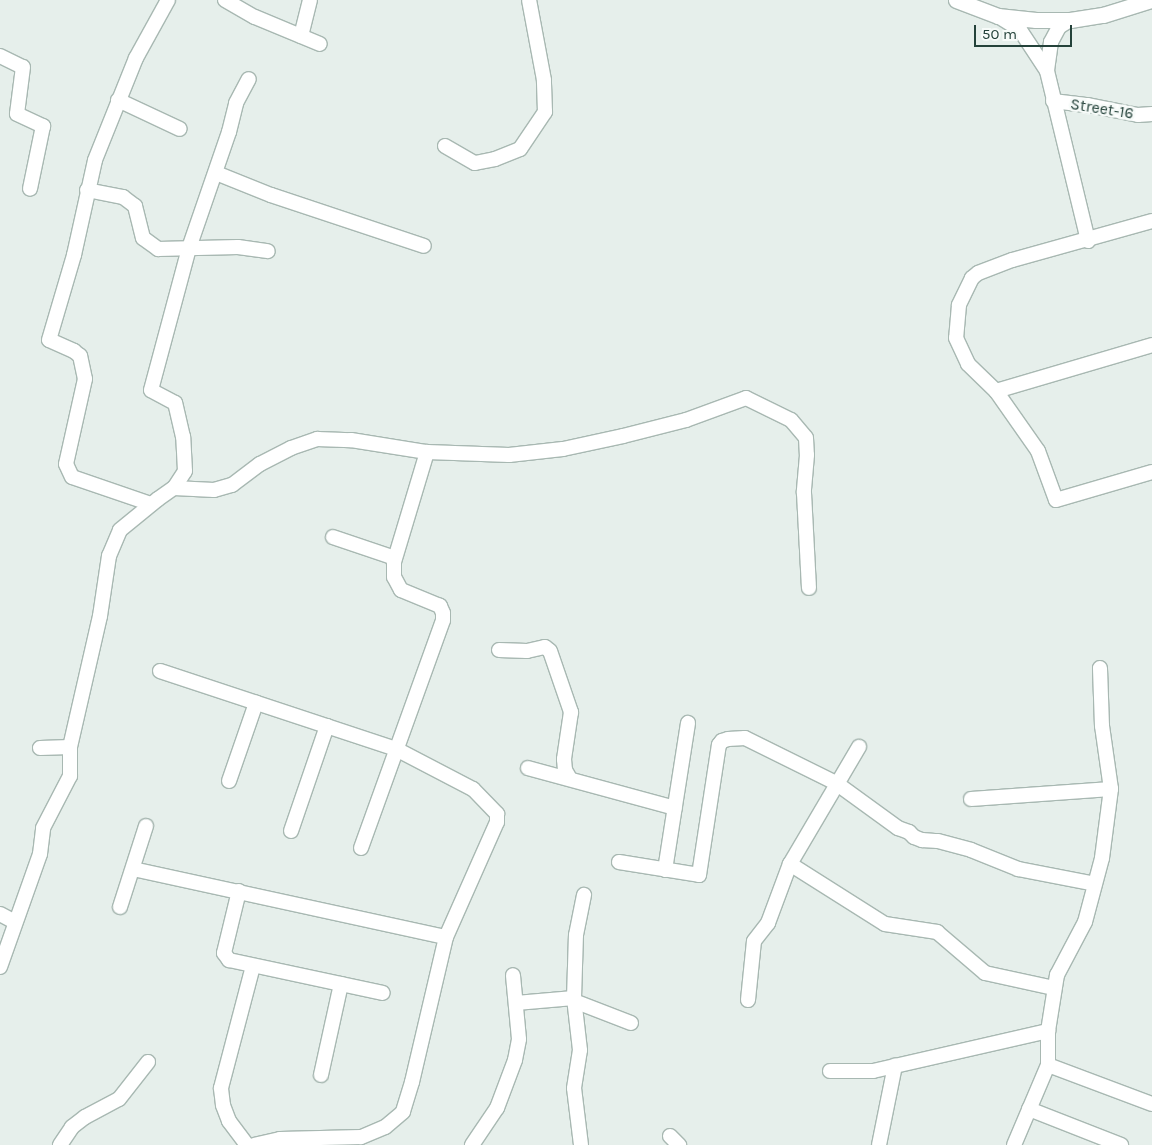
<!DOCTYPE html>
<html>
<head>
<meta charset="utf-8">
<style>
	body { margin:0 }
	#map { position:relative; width:1152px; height:1145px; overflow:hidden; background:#e6efeb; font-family:Karla,sans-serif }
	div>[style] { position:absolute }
	.roads { filter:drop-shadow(1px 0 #a8b8b2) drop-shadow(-1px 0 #a8b8b2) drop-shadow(0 1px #a8b8b2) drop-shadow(0 -1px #a8b8b2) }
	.minor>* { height:14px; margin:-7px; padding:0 7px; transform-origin:7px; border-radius:7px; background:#fff }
	.tertiary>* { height:15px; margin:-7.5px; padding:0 7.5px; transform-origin:7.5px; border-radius:7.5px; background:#fff }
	span { translate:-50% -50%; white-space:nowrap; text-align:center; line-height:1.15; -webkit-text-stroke:5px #f7fbf9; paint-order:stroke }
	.street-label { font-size:16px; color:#24423a }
	.scale { position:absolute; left:974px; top:25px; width:98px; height:22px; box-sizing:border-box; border:2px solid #24423a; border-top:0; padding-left:6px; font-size:15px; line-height:18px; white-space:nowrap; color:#24423a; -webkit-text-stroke:4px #f7fbf9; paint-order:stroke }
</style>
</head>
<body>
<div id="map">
	<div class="roads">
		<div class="minor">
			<div style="left:225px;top:0;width:34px;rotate:30deg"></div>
			<div style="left:255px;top:17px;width:70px;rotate:22.6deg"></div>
			<div style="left:998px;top:16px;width:26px;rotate:32deg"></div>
			<div style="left:1020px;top:30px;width:49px;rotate:56.6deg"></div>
			<div style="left:1070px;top:20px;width:13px;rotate:148deg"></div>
			<div style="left:1059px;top:27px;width:17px;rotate:118deg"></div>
			<div style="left:1051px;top:42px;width:29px;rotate:98deg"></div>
			<div style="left:1047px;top:71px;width:175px;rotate:76.4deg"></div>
			<div style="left:301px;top:36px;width:37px;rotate:-76deg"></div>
			<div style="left:0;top:56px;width:25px;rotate:26deg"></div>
			<div style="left:23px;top:67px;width:47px;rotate:97.3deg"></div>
			<div style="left:17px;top:114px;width:29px;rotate:25deg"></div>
			<div style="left:43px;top:126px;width:64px;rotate:101.7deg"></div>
			<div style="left:118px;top:100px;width:68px;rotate:25.1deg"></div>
			<div style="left:1053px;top:101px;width:35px;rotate:7deg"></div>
			<div style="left:1088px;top:105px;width:51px;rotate:11.3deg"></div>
			<div style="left:1138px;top:115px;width:14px;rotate:-4deg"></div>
			<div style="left:445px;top:146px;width:34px;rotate:30deg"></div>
			<div style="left:475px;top:163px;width:20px;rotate:-11deg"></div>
			<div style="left:495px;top:159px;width:27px;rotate:-22deg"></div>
			<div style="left:520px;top:149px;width:45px;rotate:-56deg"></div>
			<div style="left:545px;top:112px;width:32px;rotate:-92deg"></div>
			<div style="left:544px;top:80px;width:81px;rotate:-100.6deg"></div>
			<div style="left:216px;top:173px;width:59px;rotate:21.8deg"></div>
			<div style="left:271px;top:195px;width:161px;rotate:18.4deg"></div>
			<div style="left:87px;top:190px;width:37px;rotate:11deg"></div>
			<div style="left:123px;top:197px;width:15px;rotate:37deg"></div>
			<div style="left:135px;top:206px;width:33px;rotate:76deg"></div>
			<div style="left:143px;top:238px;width:19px;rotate:36deg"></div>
			<div style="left:158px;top:249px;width:80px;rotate:-1.4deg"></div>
			<div style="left:238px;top:247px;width:30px;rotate:8deg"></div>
			<div style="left:1152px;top:221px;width:145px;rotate:164.4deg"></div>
			<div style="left:1012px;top:260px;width:36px;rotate:159deg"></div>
			<div style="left:978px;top:273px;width:8px;rotate:140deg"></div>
			<div style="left:972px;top:278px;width:30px;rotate:116deg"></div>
			<div style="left:959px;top:305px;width:33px;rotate:95deg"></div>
			<div style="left:956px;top:338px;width:29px;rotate:65deg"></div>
			<div style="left:968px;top:364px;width:39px;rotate:44deg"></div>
			<div style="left:996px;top:391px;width:163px;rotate:-16.4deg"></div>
			<div style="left:996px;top:391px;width:73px;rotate:55deg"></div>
			<div style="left:1038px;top:451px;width:52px;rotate:69.8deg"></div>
			<div style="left:1056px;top:500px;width:100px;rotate:-16.3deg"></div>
			<div style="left:174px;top:488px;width:40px;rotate:2.9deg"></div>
			<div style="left:214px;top:490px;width:19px;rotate:-16deg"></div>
			<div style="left:232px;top:485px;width:35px;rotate:-37deg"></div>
			<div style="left:260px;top:464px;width:35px;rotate:-27deg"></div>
			<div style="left:291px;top:448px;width:28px;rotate:-19deg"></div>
			<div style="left:317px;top:439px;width:34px;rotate:2deg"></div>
			<div style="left:351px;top:440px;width:77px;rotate:9deg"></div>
			<div style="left:427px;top:452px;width:82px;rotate:2.1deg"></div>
			<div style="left:509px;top:455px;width:54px;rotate:-6.3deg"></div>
			<div style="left:563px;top:449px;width:61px;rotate:-12.2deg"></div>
			<div style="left:623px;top:436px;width:65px;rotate:-14.3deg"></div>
			<div style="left:686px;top:420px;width:64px;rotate:-20.1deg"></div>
			<div style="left:746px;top:398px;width:50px;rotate:26.1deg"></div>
			<div style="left:791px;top:420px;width:23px;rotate:50deg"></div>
			<div style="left:806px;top:438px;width:17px;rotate:87deg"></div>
			<div style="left:807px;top:455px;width:38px;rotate:95deg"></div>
			<div style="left:804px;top:493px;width:95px;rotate:87deg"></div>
			<div style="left:151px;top:504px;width:83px;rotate:-161.1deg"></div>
			<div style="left:72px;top:477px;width:14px;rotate:-115deg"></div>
			<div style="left:66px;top:464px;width:87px;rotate:-77.4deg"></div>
			<div style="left:85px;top:379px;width:24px;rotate:-102deg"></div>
			<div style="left:80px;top:356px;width:8px;rotate:-140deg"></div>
			<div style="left:74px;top:351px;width:27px;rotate:-156deg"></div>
			<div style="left:49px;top:340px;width:89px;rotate:-73.6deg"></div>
			<div style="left:74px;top:255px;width:97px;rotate:-77.5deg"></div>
			<div style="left:95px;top:160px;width:110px;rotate:-68.1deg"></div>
			<div style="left:136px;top:58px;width:66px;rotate:-61.1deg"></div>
			<div style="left:333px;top:537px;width:65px;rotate:18.7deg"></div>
			<div style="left:499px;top:650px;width:28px;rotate:2deg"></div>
			<div style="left:527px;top:651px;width:18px;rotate:-13deg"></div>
			<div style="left:545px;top:647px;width:6px;rotate:39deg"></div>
			<div style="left:550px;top:651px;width:65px;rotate:71deg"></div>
			<div style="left:571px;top:712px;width:48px;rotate:98.5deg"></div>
			<div style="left:564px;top:759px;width:11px;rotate:85deg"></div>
			<div style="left:565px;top:770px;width:8px;rotate:60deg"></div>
			<div style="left:160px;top:671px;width:249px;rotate:18.3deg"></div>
			<div style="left:396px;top:749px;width:87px;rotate:27.5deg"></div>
			<div style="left:473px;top:789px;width:35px;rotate:46deg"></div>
			<div style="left:497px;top:814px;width:8px;rotate:90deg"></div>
			<div style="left:497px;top:822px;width:126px;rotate:113.9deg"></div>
			<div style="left:446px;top:937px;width:149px;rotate:103.2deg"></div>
			<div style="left:412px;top:1082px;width:31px;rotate:107deg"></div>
			<div style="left:403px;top:1112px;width:23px;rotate:140deg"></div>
			<div style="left:385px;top:1127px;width:26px;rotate:157deg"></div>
			<div style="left:361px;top:1137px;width:81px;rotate:178.6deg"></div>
			<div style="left:280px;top:1139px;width:26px;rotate:167deg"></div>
			<div style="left:40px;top:748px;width:30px;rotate:-2deg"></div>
			<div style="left:70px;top:747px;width:134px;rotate:-77.1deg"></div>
			<div style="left:100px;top:616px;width:61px;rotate:-81.5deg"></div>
			<div style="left:109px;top:556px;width:28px;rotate:-67deg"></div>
			<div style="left:120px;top:530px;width:49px;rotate:-39.2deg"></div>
			<div style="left:158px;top:499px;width:19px;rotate:-35deg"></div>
			<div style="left:174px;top:488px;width:20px;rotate:-57deg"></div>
			<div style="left:185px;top:471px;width:34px;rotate:-93deg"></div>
			<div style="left:183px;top:437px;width:35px;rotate:-103deg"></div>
			<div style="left:175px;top:403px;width:27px;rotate:-152deg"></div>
			<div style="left:151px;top:390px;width:147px;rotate:-75deg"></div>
			<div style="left:189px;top:248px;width:123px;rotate:-71deg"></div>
			<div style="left:229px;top:132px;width:30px;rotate:-76deg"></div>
			<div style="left:236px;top:103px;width:27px;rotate:-62deg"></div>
			<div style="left:528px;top:768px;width:152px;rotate:15.2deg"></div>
			<div style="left:229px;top:781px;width:83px;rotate:-70.9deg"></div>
			<div style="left:971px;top:799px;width:140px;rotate:-4.1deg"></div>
			<div style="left:291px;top:831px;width:111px;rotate:-71.1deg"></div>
			<div style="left:361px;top:848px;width:242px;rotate:-70.2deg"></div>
			<div style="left:443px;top:620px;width:7px;rotate:-90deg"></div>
			<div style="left:443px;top:613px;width:8px;rotate:-113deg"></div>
			<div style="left:440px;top:606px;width:42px;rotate:-157.7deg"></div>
			<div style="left:401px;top:590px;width:15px;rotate:-118deg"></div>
			<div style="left:394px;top:577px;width:15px;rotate:-90deg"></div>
			<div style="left:394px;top:562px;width:115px;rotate:-73.3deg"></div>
			<div style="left:619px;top:862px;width:81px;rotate:9.2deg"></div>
			<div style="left:699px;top:875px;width:132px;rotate:-81.3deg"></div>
			<div style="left:719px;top:745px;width:5px;rotate:-53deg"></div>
			<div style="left:722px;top:741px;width:6px;rotate:-18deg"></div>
			<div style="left:728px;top:739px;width:17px;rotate:-3deg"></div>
			<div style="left:745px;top:738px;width:102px;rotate:26.3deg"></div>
			<div style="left:836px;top:783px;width:77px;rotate:36deg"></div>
			<div style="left:898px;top:828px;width:12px;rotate:20deg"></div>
			<div style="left:909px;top:832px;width:7px;rotate:45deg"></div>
			<div style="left:914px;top:837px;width:9px;rotate:21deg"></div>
			<div style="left:922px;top:840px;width:16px;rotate:4deg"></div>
			<div style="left:938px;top:841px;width:34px;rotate:15deg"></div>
			<div style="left:971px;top:850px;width:51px;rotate:22deg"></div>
			<div style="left:1018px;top:869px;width:78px;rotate:11deg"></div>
			<div style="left:790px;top:864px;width:112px;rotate:32.3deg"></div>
			<div style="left:885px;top:924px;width:53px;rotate:8.7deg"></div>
			<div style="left:937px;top:932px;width:63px;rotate:40.5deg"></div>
			<div style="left:985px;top:973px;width:71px;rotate:12.3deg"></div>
			<div style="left:133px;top:869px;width:320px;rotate:12.3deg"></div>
			<div style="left:665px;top:870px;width:149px;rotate:-81.1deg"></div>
			<div style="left:239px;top:891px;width:64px;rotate:103.6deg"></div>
			<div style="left:224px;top:953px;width:9px;rotate:54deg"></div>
			<div style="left:229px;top:960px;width:157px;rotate:12.1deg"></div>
			<div style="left:120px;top:907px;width:85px;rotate:-72.2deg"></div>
			<div style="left:0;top:914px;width:17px;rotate:28deg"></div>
			<div style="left:0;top:967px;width:120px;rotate:-70.5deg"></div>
			<div style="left:40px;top:854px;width:26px;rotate:-83deg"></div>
			<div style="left:43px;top:828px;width:59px;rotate:-62.6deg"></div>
			<div style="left:70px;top:776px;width:29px;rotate:-90deg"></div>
			<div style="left:748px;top:1000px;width:59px;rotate:-84.2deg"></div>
			<div style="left:754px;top:941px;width:23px;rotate:-52deg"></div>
			<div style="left:768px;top:923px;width:63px;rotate:-69.6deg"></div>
			<div style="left:790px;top:864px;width:136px;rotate:-59.5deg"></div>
			<div style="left:574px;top:1001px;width:61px;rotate:21.1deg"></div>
			<div style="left:516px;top:1003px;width:58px;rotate:-4.9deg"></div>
			<div style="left:1048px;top:1065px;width:111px;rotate:20.6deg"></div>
			<div style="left:830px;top:1071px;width:43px"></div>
			<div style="left:873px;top:1071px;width:180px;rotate:-12.9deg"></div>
			<div style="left:321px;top:1075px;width:93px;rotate:-77.6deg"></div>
			<div style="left:1029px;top:1109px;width:99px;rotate:21.4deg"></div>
			<div style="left:670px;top:1136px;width:13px;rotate:45deg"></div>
			<div style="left:60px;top:1145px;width:22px;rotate:-56deg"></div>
			<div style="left:72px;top:1127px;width:16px;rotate:-38deg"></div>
			<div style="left:85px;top:1117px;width:38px;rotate:-28deg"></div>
			<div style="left:119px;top:1099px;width:47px;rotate:-51.9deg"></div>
			<div style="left:247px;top:1145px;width:30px;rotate:-127deg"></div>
			<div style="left:229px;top:1121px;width:17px;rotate:-111deg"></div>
			<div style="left:223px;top:1105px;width:17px;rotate:-97deg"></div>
			<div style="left:221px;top:1088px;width:126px;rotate:-75.3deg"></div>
			<div style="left:472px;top:1145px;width:45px;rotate:-56deg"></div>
			<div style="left:497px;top:1108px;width:51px;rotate:-69.4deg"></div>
			<div style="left:515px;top:1060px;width:21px;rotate:-79deg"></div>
			<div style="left:519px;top:1039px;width:64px;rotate:-95.4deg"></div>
			<div style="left:581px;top:1145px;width:57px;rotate:-97deg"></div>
			<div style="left:574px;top:1088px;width:38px;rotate:-81deg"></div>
			<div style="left:580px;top:1050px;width:52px;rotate:-96.6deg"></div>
			<div style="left:574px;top:998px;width:63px;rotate:-88.2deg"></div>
			<div style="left:576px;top:935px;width:41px;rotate:-78.7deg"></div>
			<div style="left:879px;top:1145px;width:81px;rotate:-78.6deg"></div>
			<div style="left:1014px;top:1145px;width:87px;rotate:-67deg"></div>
			<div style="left:1048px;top:1065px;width:34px;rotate:-90deg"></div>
			<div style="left:1048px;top:1031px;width:57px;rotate:-80.9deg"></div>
			<div style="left:1057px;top:975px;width:60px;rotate:-62.2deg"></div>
			<div style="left:1085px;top:922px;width:66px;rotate:-75.1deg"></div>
			<div style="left:1102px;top:858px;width:70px;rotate:-82.6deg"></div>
			<div style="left:1111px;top:789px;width:64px;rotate:-98.1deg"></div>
			<div style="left:1102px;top:726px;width:58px;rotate:-92deg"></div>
		</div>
		<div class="tertiary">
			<div style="left:956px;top:0;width:45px;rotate:20.9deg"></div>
			<div style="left:998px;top:16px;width:38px;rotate:6deg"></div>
			<div style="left:1036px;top:20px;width:34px"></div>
			<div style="left:1070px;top:20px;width:33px;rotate:-9deg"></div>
			<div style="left:1103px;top:15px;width:50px;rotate:-17.4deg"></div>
		</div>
	</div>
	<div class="street-label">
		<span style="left:1102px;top:109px;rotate:9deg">Street-16</span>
	</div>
	<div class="scale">50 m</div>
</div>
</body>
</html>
